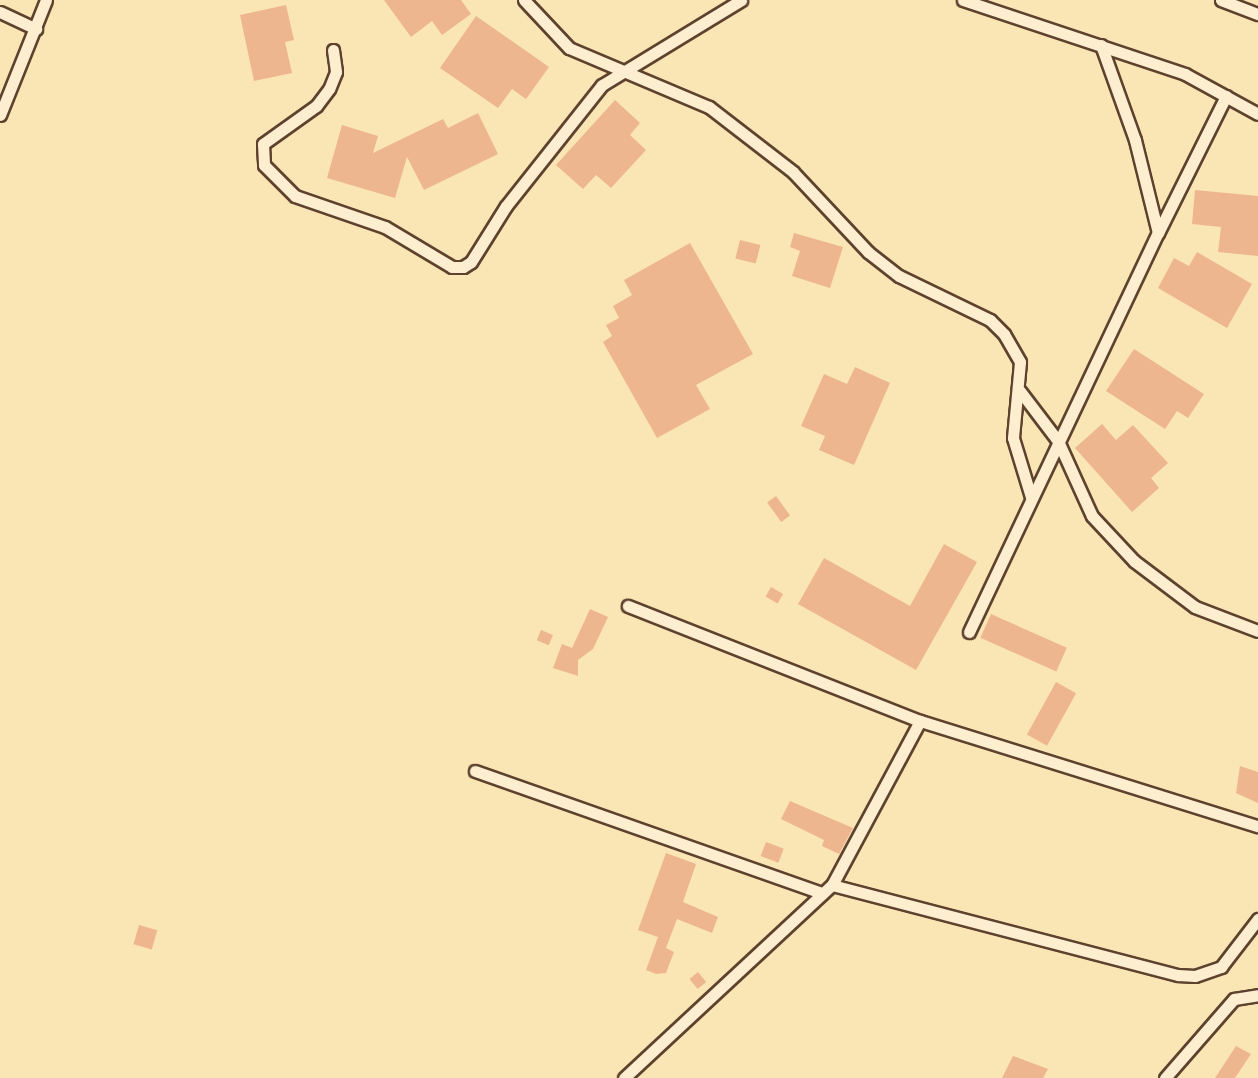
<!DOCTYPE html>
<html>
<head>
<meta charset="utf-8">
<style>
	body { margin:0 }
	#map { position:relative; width:1258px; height:1078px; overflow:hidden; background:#fae5b4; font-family:"Libre Bodoni",serif }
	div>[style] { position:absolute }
	.building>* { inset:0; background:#eeb68f; transform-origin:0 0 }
	.roads { filter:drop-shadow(2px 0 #5e422e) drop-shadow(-2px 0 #5e422e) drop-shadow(0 2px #5e422e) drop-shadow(0 -2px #5e422e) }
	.minor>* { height:11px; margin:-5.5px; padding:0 5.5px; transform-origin:5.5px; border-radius:5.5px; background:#fceece }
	span { translate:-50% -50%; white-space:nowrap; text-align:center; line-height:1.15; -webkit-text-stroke:8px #fceece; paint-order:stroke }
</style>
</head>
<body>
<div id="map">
	<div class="building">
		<div style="clip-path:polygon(384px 0,461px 0,471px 14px,442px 35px,432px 21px,411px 37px)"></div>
		<div style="clip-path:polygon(286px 5px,294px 40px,285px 42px,292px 73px,254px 81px,240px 15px)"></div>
		<div style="clip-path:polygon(476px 16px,549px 67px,526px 99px,512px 89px,498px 108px,440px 68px)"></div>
		<div style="clip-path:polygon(615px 100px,640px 123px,630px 135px,646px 150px,611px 188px,596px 175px,583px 189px,556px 165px)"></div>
		<div style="clip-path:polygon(478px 113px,498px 154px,424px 190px,407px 157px,395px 198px,327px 178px,342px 125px,378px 136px,373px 153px,443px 119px,448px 128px)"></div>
		<div style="clip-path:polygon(1195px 190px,1258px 196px,1258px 256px,1218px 252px,1221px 227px,1192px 224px)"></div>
		<div style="clip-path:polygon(794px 233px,843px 247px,830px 288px,792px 276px,800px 251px,790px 247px)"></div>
		<div style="left:740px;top:240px;width:21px;height:19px;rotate:14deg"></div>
		<div style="clip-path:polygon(690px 243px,753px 354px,696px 385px,710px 409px,657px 438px,603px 342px,612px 336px,606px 325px,619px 318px,613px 306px,632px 295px,624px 280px)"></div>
		<div style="clip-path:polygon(1197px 252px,1252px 284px,1227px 328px,1158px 288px,1174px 258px,1189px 266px)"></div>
		<div style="clip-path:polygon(1134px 349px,1204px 394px,1188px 418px,1177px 411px,1165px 429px,1106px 391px)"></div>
		<div style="clip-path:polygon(855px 367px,890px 383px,854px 465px,819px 450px,825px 436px,801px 426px,824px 374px,847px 384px)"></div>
		<div style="clip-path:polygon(1102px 424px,1116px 440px,1133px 425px,1168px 463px,1151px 478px,1159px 488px,1132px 512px,1075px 448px)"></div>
		<div style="left:776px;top:496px;width:24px;height:11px;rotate:54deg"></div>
		<div style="clip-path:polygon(944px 544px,977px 562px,916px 670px,798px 604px,824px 558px,910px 606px)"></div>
		<div style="left:771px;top:587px;width:14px;height:11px;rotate:30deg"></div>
		<div style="clip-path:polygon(590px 609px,608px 617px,593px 649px,578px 660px,578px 676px,553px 668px,562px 644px,572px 648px)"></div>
		<div style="left:991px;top:614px;width:83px;height:26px;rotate:24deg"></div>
		<div style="left:541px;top:630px;width:13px;height:11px;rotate:23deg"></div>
		<div style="left:1056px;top:682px;width:23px;height:60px;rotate:29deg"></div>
		<div style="clip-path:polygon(1240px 766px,1258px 772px,1258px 803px,1236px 793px)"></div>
		<div style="clip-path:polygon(790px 801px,853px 828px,839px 854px,822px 846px,824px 840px,781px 819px)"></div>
		<div style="left:766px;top:842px;width:19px;height:15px;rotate:21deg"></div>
		<div style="clip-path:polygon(666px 853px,696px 864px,683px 902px,718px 917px,712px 933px,677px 919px,666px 948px,674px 952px,666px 973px,656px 974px,646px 970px,658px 937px,638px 930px)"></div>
		<div style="left:139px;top:925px;width:19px;height:20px;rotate:16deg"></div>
		<div style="left:698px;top:972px;width:13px;height:11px;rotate:51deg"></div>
		<div style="clip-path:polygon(1236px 1046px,1251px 1054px,1235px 1078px,1215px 1078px)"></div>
		<div style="clip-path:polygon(1013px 1056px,1048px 1069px,1043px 1078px,1002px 1078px)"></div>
	</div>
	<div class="roads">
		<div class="minor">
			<div style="left:524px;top:0;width:66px;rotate:46.8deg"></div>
			<div style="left:569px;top:48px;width:152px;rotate:22.9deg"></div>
			<div style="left:709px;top:107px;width:106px;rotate:37.7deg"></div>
			<div style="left:793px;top:172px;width:110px;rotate:46.8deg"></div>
			<div style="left:868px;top:252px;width:39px;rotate:38deg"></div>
			<div style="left:899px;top:276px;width:101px;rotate:25.8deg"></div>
			<div style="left:990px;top:320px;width:20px;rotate:45deg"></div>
			<div style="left:1004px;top:334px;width:32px;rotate:60deg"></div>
			<div style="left:1020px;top:362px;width:76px;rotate:95.3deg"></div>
			<div style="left:1013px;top:438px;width:62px;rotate:73deg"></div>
			<div style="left:963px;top:0;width:234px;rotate:18.4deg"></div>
			<div style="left:1185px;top:74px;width:83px;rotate:28.7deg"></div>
			<div style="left:1221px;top:0;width:40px;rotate:21deg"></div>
			<div style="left:0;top:12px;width:40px;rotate:25deg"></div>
			<div style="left:333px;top:50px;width:22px;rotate:82deg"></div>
			<div style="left:336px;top:72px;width:18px;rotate:112deg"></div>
			<div style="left:329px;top:89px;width:21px;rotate:127deg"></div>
			<div style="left:316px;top:106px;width:65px;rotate:144.4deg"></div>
			<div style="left:263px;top:144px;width:21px;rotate:87deg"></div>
			<div style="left:264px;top:165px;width:44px;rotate:45deg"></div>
			<div style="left:295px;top:196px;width:95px;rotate:19deg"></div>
			<div style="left:385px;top:227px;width:78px;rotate:30.8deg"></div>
			<div style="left:452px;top:267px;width:11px"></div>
			<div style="left:463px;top:267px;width:9px;rotate:-32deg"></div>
			<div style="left:471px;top:262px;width:66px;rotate:-58deg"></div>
			<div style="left:506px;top:206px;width:154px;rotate:-51.6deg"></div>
			<div style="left:602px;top:85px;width:163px;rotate:-31.4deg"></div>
			<div style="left:0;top:115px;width:124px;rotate:-68.2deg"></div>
			<div style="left:1158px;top:233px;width:153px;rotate:-63.6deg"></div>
			<div style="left:1020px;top:391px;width:63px;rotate:52.8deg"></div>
			<div style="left:1058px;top:441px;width:82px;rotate:65.6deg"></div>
			<div style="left:1092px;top:516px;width:62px;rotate:47deg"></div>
			<div style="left:1134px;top:561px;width:76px;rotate:37deg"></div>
			<div style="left:1195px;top:607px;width:67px;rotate:20.9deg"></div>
			<div style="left:969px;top:632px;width:441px;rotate:-64.7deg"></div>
			<div style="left:1158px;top:233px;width:96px;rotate:-103.9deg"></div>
			<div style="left:1135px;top:140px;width:101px;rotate:-109.7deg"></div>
			<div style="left:920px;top:721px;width:354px;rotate:17.3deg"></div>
			<div style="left:475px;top:771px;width:368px;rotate:19.4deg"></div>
			<div style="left:832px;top:885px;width:358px;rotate:14.6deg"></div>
			<div style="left:1178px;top:975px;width:17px;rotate:3deg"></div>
			<div style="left:1195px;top:976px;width:28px;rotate:-19deg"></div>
			<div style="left:1221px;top:967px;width:61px;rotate:-52.4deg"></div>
			<div style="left:624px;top:1078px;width:284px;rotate:-42.9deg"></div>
			<div style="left:832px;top:885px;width:186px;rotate:-61.8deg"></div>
			<div style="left:920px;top:721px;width:314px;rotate:-158.5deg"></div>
			<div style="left:1165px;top:1078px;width:105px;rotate:-48.9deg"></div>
			<div style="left:1234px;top:999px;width:24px;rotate:-9deg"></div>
		</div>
	</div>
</div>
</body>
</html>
